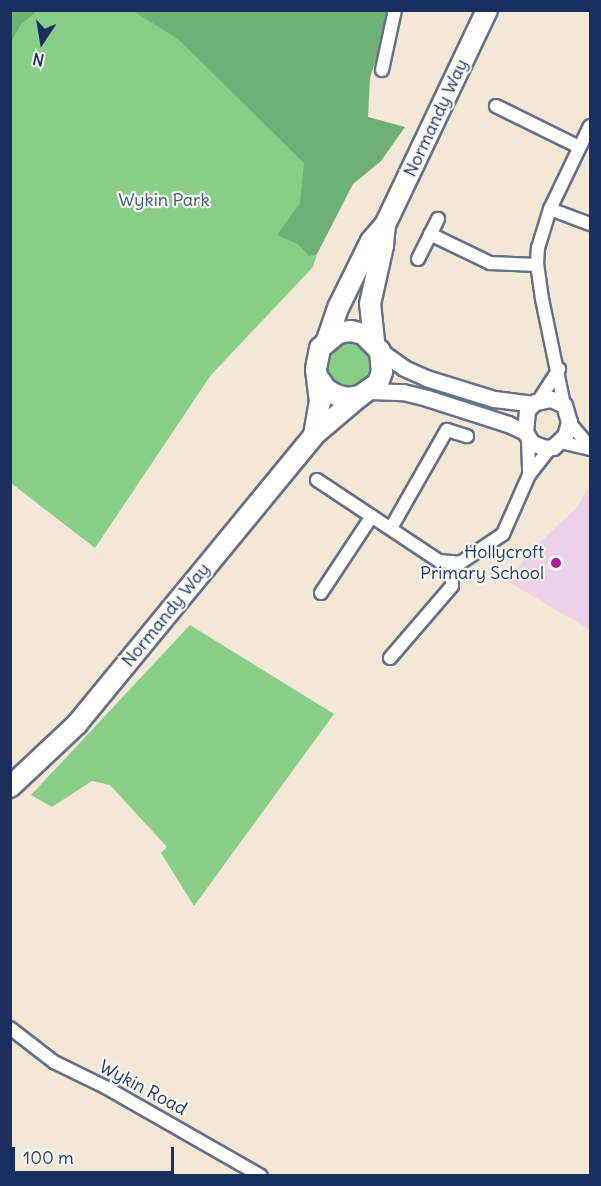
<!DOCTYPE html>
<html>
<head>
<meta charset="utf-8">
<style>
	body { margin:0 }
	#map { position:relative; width:601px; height:1186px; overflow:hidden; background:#f3e8d5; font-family:Delius,sans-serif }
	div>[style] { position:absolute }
	.built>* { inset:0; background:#edd1e9 }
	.green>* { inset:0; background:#89ce88 }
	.round { border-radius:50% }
	.forest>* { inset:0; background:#6eb174 }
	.roads { filter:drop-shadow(2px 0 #677088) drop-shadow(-2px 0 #677088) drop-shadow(0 2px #677088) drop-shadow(0 -2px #677088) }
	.minor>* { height:12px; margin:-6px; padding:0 6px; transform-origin:6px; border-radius:6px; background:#fff }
	.tertiary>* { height:15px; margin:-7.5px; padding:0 7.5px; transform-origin:7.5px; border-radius:7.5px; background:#fff }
	.primary>* { height:20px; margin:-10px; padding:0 10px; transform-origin:10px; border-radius:10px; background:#fff }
	.dots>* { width:16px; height:16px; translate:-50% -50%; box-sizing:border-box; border:3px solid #f6f6f2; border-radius:50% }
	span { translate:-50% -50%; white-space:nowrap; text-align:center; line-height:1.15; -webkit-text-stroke:4.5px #f6f6f2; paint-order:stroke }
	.street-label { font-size:18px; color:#1b2f5e }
	.park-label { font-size:18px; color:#365768 }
	.poi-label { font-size:18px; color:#1b2f5e }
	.right { translate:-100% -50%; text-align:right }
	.frame { position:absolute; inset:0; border:12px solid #1b2f5e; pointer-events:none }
	.north { position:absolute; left:12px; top:12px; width:60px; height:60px; -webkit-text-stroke:4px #f6f6f2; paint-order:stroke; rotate:192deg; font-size:16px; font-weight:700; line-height:24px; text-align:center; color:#1b2f5e }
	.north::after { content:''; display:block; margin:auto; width:21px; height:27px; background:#1b2f5e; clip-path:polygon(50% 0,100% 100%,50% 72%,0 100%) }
	.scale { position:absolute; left:12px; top:1147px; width:162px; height:27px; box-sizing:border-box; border:3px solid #1b2f5e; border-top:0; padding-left:8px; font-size:18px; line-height:21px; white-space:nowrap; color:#1b2f5e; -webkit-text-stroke:4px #f6f6f2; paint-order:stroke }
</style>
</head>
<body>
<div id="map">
	<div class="built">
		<div style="clip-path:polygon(590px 485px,590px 630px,507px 581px,537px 545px,577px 507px)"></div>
	</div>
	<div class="green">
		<div style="clip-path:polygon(11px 11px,202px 11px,342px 173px,313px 267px,211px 375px,95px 548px,11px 483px)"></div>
		<div class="round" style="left:325px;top:341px;width:48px;height:48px"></div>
		<div style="clip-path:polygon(190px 625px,334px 714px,194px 906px,161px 853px,167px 847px,110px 785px,92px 781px,52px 807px,31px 795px)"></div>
	</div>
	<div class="forest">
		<div style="clip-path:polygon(11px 10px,37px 11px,21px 24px,11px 42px)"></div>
		<div style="clip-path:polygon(133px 11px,391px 11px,370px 78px,368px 117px,405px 127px,381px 161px,353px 184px,317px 254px,309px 256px,298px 244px,277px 235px,300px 203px,304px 163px,178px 39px)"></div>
	</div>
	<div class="roads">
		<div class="minor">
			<div style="left:382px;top:70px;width:61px;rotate:-77.8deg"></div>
			<div style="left:496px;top:106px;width:93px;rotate:26.3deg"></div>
			<div style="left:550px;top:209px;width:43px;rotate:20.6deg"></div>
			<div style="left:430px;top:234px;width:67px;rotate:25.8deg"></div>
			<div style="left:490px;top:263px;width:47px;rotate:2.4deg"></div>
			<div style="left:418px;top:259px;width:45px;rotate:-63.4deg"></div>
			<div style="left:539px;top:400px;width:37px;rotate:-57deg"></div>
			<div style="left:564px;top:405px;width:108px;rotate:-101.7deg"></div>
			<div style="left:542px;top:299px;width:34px;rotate:-98deg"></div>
			<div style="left:537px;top:265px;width:17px;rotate:-87deg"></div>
			<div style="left:538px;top:248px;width:41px;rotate:-72.9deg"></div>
			<div style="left:550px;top:209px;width:92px;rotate:-64.3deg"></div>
			<div style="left:569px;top:422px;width:33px;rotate:50deg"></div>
			<div style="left:528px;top:439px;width:36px;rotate:88deg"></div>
			<div style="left:560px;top:442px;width:31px;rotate:13deg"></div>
			<div style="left:317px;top:480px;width:146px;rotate:33.6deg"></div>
			<div style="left:439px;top:561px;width:21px;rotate:5deg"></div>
			<div style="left:460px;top:563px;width:52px;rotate:-34deg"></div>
			<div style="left:503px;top:534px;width:64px;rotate:-66.2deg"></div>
			<div style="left:529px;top:475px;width:34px;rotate:-52deg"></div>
			<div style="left:391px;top:528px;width:113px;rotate:-60.3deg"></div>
			<div style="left:447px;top:430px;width:21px;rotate:17deg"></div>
			<div style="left:321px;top:593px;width:92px;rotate:-56.5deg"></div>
			<div style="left:390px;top:658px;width:95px;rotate:-49.3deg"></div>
			<div style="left:452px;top:586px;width:24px;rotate:-90deg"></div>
			<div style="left:10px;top:1028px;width:56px;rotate:37.7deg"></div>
			<div style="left:54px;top:1062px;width:59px;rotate:26.1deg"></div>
			<div style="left:107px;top:1088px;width:177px;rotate:29.7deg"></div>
		</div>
		<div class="tertiary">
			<div style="left:380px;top:351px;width:29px;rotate:35deg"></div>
			<div style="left:404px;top:368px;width:24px;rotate:24deg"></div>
			<div style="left:426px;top:378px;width:71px;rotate:17.2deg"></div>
			<div style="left:494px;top:399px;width:38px;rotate:7deg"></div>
			<div style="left:370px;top:391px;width:33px;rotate:2deg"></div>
			<div style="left:403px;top:392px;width:25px;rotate:14deg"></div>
			<div style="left:427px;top:398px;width:85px;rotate:17.8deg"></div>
			<div style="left:508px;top:424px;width:19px;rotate:25deg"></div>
			<div style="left:525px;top:432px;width:13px;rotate:58deg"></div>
			<div style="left:532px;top:443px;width:14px;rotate:21deg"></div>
			<div style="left:545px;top:448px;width:8px;rotate:-7deg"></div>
			<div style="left:553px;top:447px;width:16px;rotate:-43deg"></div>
			<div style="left:565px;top:436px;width:15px;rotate:-74deg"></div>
			<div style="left:569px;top:422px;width:18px;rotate:-106deg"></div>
			<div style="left:564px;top:405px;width:14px;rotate:-155deg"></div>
			<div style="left:551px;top:399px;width:16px;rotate:169deg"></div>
			<div style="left:535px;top:402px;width:11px;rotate:135deg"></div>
			<div style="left:527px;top:410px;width:22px;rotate:95deg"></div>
		</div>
		<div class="primary">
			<div style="left:327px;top:340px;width:36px;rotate:-71deg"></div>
			<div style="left:339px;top:306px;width:72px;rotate:-63.8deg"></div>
			<div style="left:371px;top:241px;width:21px;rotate:-49deg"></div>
			<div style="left:385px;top:225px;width:238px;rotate:-64.6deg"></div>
			<div style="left:374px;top:341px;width:37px;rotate:-96deg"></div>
			<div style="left:370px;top:304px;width:59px;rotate:-77.4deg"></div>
			<div style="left:383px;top:246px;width:21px;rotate:-85deg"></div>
			<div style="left:314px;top:435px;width:34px;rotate:-80deg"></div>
			<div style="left:320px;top:402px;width:33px;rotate:-97deg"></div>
			<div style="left:316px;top:369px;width:21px;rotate:-79deg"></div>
			<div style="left:320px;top:348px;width:23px;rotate:-40deg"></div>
			<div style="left:338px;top:333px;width:13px;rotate:-9deg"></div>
			<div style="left:351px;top:331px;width:12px;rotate:14deg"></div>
			<div style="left:363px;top:334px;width:24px;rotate:45deg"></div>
			<div style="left:380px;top:351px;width:21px;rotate:85deg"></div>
			<div style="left:382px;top:372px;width:12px;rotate:110deg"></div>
			<div style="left:378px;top:383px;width:22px;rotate:144deg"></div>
			<div style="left:360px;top:396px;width:12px;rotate:171deg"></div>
			<div style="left:348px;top:398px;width:12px;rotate:-166deg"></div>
			<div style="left:336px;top:395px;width:12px;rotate:-149deg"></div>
			<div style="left:326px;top:389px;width:12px;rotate:-125deg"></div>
			<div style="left:10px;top:787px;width:92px;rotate:-43.2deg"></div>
			<div style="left:77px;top:724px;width:374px;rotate:-50.6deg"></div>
			<div style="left:314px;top:435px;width:60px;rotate:-40.3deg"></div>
		</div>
	</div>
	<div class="dots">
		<div style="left:556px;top:563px;background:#b5179e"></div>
	</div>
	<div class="street-label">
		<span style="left:436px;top:118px;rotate:-65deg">Normandy Way</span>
		<span style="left:166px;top:615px;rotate:-51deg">Normandy Way</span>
		<span style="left:143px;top:1088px;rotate:28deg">Wykin Road</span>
	</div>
	<div class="park-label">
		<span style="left:164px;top:200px">Wykin Park</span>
	</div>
	<div class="poi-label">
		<span class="right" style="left:544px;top:563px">Hollycroft<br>Primary School</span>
	</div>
	<div class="frame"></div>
	<div class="north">N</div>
	<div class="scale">100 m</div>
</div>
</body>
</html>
